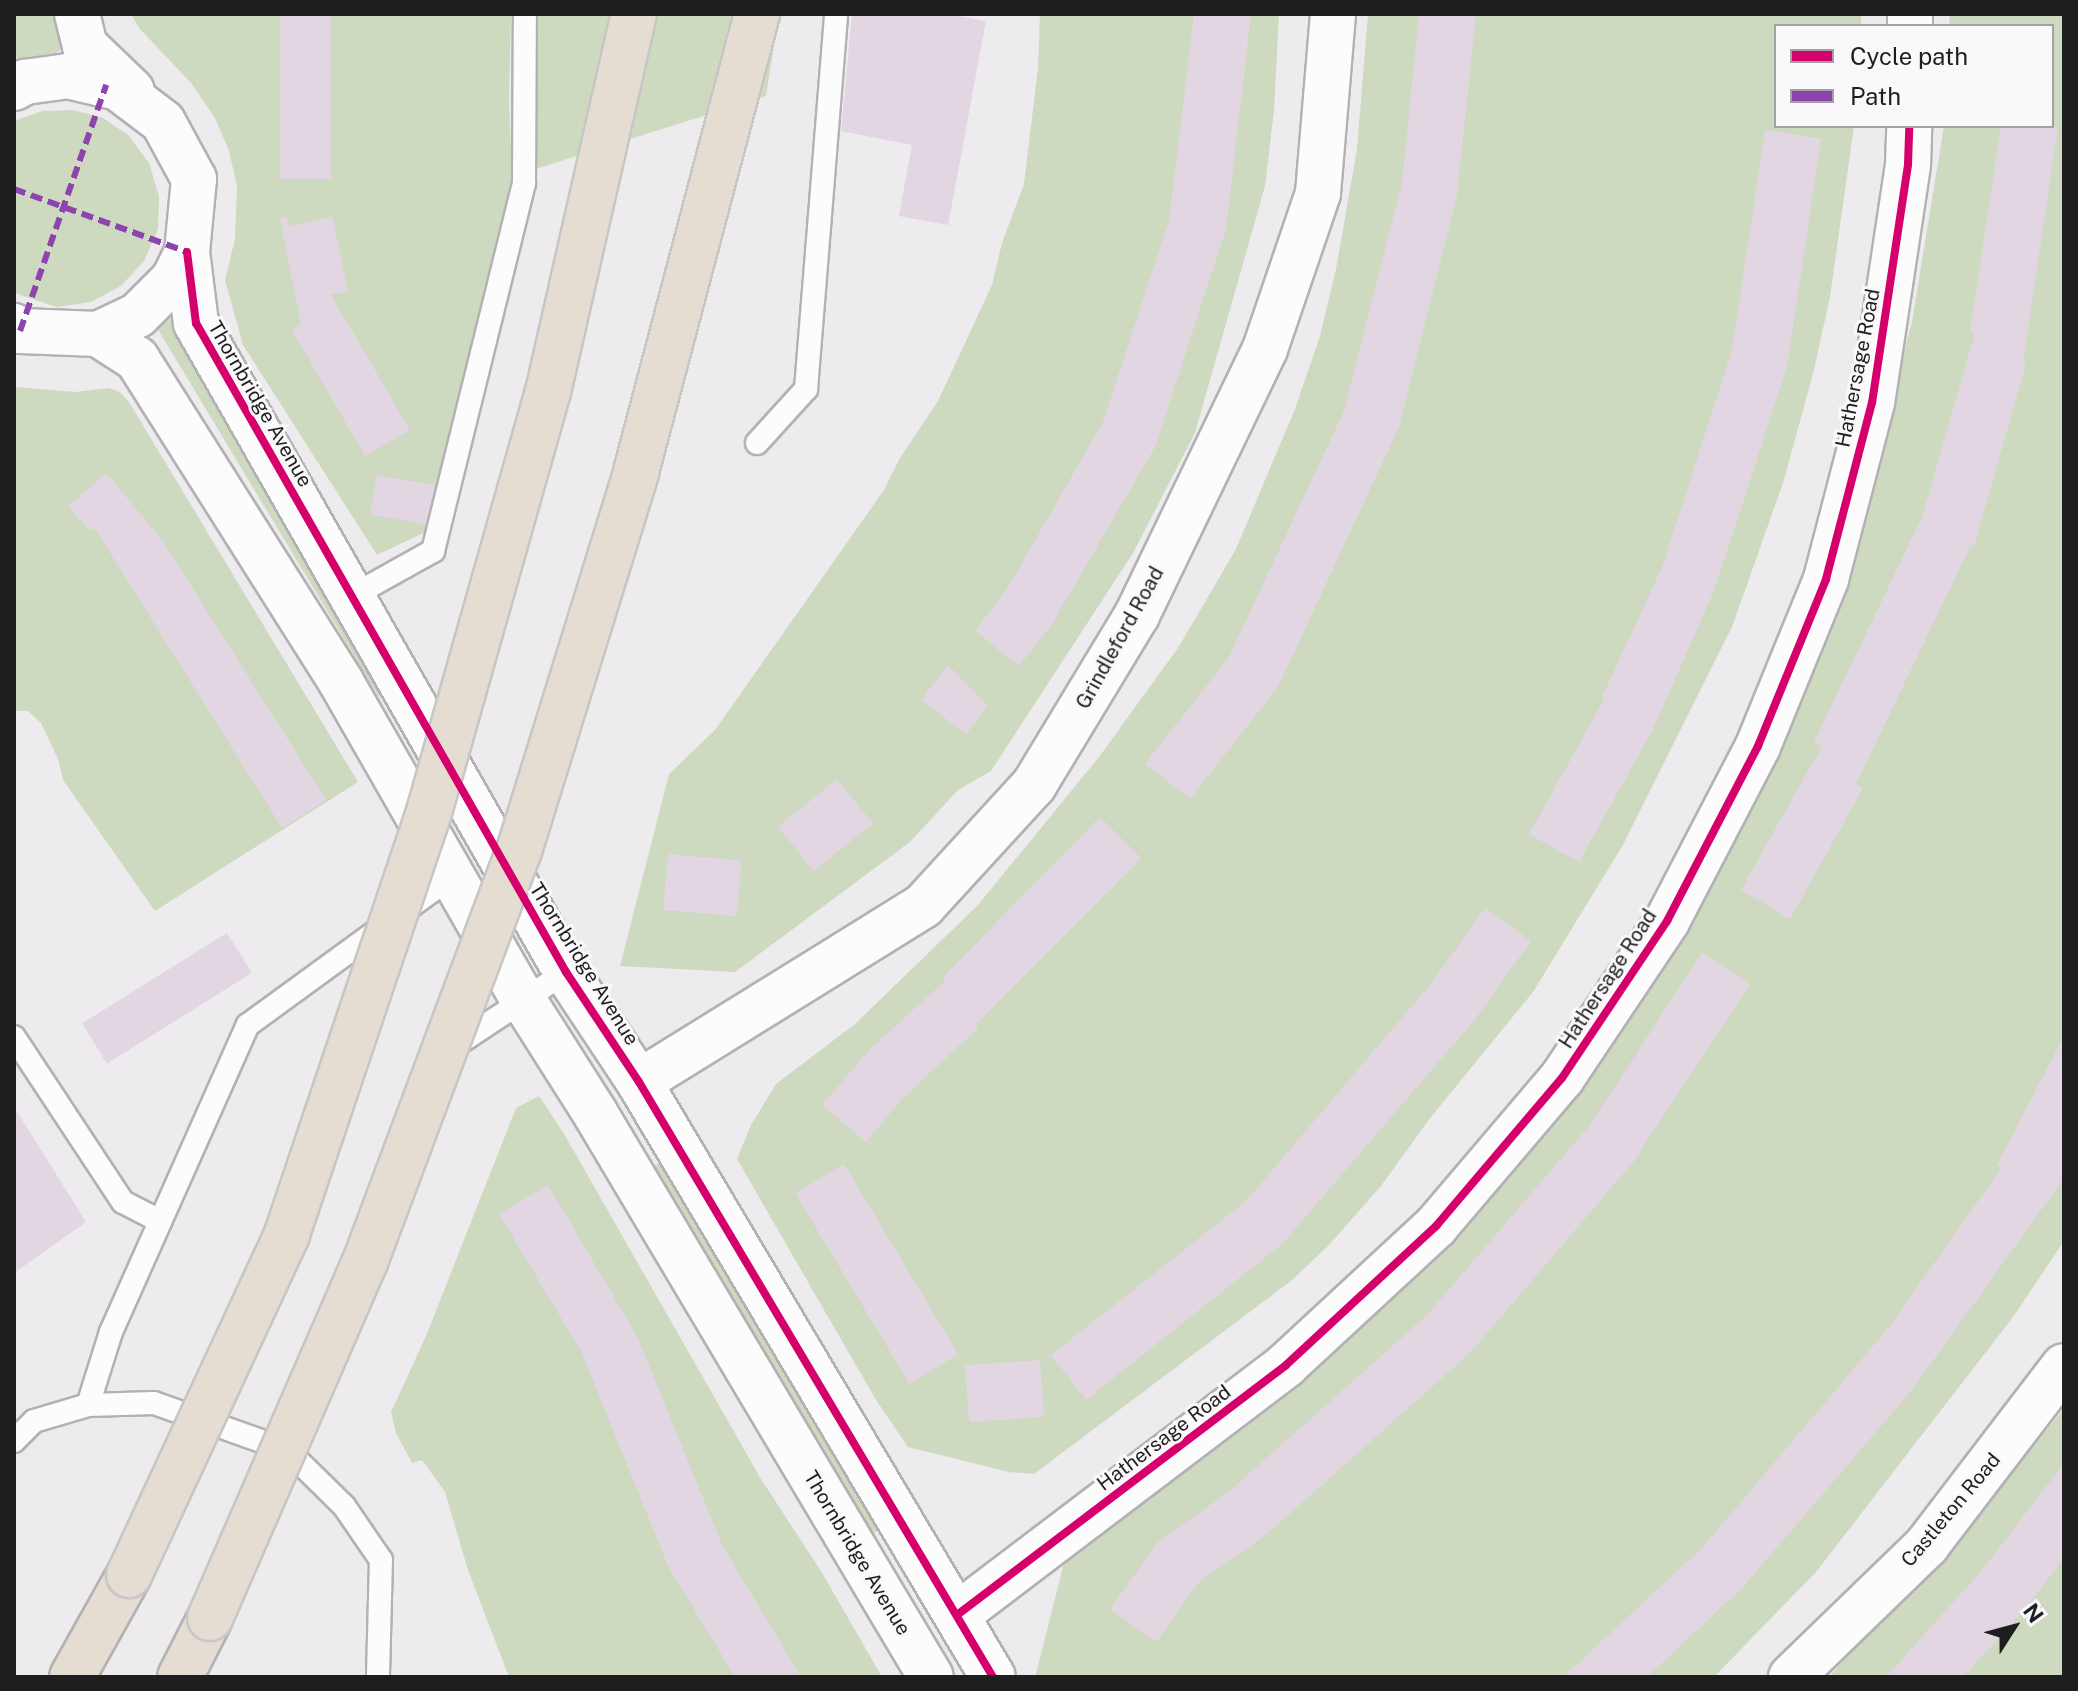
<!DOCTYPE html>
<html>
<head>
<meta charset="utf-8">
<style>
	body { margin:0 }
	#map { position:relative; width:2078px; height:1691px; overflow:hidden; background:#edebed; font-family:"Public Sans",sans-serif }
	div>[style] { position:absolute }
	.green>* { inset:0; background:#cddac0; transform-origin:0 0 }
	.building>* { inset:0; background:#e1d6e2; transform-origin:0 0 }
	.roads { filter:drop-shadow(2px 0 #b3b1b3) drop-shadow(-2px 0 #b3b1b3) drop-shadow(0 2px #b3b1b3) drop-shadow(0 -2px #b3b1b3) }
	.service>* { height:22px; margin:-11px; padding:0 11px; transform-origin:11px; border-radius:11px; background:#fcfcfc }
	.minor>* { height:44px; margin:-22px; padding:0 22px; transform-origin:22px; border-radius:22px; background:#fcfcfc }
	.motorway>* { height:44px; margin:-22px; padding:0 22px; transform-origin:22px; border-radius:22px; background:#e5ddd2 }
	.bridges { filter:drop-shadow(2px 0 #c7c6c7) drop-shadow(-2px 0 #c7c6c7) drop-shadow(0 2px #c7c6c7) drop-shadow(0 -2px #c7c6c7) }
	.motorway-bridge>* { height:44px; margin:-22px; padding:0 22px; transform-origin:22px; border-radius:22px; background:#e5ddd2 }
	.quiet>* { height:6px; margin-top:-3px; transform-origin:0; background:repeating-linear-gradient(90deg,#8e44ad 0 12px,transparent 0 18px) }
	.cycleway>* { height:8px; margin:-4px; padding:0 4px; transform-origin:4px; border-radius:4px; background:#d6006c }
	span { translate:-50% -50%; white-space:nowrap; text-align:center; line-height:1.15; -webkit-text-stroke:6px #fbf8fc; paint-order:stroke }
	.street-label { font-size:20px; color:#1f1e1f }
	.frame { position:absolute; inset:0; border:16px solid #1f1e1f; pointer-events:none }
	.legend { position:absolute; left:1774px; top:24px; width:280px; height:104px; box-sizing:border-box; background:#fbf8fc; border:2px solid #a3a1a4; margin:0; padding:10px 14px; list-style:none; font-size:24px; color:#1f1e1f }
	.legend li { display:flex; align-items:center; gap:16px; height:40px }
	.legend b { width:40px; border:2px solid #a3a1a4 }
	.north { position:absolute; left:1974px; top:1587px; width:80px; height:80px; -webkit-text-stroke:6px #fbf8fc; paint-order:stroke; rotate:54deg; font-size:22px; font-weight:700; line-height:32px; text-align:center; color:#1f1e1f }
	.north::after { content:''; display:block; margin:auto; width:28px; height:36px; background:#1f1e1f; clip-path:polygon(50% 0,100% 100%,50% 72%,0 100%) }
</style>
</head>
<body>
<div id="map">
	<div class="green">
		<div style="clip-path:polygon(14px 14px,56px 14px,63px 48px,50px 57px,28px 63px,14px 56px)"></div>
		<div style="clip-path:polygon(131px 14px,511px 14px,509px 102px,513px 194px,440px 525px,377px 555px,243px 345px,225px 280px,235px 239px,237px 186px,229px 151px,215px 118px,191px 83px,139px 28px)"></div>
		<div style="clip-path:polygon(524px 14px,779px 14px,766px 96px,529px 171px)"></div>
		<div style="clip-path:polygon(1040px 14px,1279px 14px,1274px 111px,1265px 186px,1195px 433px,1133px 553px,991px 771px,958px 790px,910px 842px,735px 972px,620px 966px,669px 774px,715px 730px,884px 490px,900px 458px,938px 401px,992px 285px,1002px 243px,1024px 184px,1038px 68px)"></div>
		<div style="clip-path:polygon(1368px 14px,1861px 14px,1861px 26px,1776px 26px,1776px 126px,1854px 126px,1830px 297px,1813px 374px,1783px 483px,1732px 627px,1623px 845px,1533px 992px,1431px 1117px,1381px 1186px,1328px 1246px,1291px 1281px,1034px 1474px,1009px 1472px,908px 1447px,876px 1400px,737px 1159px,751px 1125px,776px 1084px,855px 1024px,978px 905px,1099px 757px,1178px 648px,1236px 549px,1295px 409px,1320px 336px,1336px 269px,1357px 149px)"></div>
		<div style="clip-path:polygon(1949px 14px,2064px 14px,2064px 1241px,2013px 1317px,1816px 1572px,1714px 1677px,1038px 1677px,1036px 1674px,1066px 1555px,1251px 1421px,1523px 1151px,1851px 549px,1869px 507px,1881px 437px,1912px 322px,1944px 126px,2052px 126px,2052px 26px,1950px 26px)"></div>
		<div style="clip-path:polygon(73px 110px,103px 118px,128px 135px,149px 163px,159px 196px,158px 229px,144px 261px,121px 286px,91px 302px,57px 307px,14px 293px,14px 121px,42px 111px)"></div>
		<div style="left:171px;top:318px;width:431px;height:17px;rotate:59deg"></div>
		<div style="clip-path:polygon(14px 387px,76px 392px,109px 388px,120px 392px,129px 402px,358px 782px,155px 911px,63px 780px,58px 759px,41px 723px,28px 711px,14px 711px)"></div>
		<div style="clip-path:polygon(539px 1096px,563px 1132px,761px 1479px,821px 1571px,882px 1677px,509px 1677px,468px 1570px,445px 1492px,422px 1460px,412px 1463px,396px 1433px,391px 1412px,426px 1336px,516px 1108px)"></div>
		<div style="left:664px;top:1160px;width:428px;height:15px;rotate:59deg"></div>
		<div style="clip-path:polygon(2064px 1409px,2064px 1677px,1829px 1677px,1986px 1503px)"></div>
	</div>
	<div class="building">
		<div style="left:280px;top:14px;width:51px;height:165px"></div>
		<div style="clip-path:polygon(852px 14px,947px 14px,986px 21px,948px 225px,899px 216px,912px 145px,841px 131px)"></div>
		<div style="clip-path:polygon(1194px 14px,1251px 14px,1226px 229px,1155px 447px,1052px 624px,1019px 666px,975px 631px,1007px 589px,1103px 422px,1169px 221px)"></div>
		<div style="clip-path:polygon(1419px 14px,1476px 14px,1457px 196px,1399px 427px,1278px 687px,1190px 799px,1145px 764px,1229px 657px,1344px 411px,1402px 183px)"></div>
		<div style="clip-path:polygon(2001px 126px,2058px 126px,2023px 363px,2026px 364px,1974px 546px,1971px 545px,1856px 784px,1863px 788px,1790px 919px,1741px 890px,1822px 746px,1814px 742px,1922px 517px,1975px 333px,1970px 332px)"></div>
		<div style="clip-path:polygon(1765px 130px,1821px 139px,1787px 367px,1714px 591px,1652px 731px,1579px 862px,1529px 834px,1605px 698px,1602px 697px,1663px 565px,1732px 350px)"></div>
		<div style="clip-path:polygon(286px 217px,291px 226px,332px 217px,348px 291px,331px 295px,410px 430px,365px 456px,292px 330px,301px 324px,280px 219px)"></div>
		<div style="clip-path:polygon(106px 473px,163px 541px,326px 800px,282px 828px,94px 527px,90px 531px,68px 506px)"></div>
		<div style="left:377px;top:475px;width:59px;height:40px;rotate:10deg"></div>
		<div style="clip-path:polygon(948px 665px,988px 706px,966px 734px,921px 700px)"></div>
		<div style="left:837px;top:779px;width:57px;height:76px;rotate:51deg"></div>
		<div style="clip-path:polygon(1100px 817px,1141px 858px,976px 1025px,978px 1028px,901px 1100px,866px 1142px,822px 1105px,871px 1048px,946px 980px,943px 977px)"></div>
		<div style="left:668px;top:854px;width:74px;height:56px;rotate:5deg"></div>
		<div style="clip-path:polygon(1485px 908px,1531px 941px,1473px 1022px,1282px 1244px,1086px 1400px,1051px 1355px,1246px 1201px,1430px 985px)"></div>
		<div style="left:227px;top:933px;width:47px;height:171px;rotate:58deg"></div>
		<div style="clip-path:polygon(1702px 953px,1750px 984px,1634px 1161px,1471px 1352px,1267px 1534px,1199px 1582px,1156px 1642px,1110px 1609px,1158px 1542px,1227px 1493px,1426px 1316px,1589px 1126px)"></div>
		<div style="clip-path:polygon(2064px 1036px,2064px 1178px,1912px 1390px,1743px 1587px,1647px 1677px,1563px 1677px,1702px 1548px,1889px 1327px,2002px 1167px,1997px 1165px)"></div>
		<div style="clip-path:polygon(14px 1107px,86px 1222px,14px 1273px)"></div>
		<div style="left:844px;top:1164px;width:222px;height:57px;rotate:59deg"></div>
		<div style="clip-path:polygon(548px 1185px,637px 1336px,723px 1547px,801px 1677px,735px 1677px,668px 1566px,582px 1353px,499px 1214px)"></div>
		<div style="left:1040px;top:1360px;width:57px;height:75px;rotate:86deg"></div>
		<div style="clip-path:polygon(2064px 1463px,2064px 1558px,2025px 1609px,1963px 1677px,1886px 1677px,1982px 1570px)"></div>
	</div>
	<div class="roads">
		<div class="service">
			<div style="left:757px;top:443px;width:73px;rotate:-47.8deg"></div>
			<div style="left:806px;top:389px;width:376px;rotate:-85.4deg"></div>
			<div style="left:352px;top:596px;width:93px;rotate:-29.1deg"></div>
			<div style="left:433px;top:551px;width:379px;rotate:-76.1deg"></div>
			<div style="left:524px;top:183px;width:169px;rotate:-89.7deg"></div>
			<div style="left:14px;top:1037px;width:198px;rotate:56.6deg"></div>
			<div style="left:123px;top:1202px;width:42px;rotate:27.2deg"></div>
			<div style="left:450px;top:1049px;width:139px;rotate:-33.6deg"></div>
			<div style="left:88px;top:1405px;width:77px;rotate:-72.5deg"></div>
			<div style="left:111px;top:1332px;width:336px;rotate:-66deg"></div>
			<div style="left:248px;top:1025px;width:253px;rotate:-36.1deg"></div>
			<div style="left:14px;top:1441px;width:28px;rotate:-45deg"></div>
			<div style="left:34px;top:1421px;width:56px;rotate:-16.5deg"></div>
			<div style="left:88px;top:1405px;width:66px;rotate:-1.7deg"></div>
			<div style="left:154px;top:1403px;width:141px;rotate:19.5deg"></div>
			<div style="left:287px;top:1450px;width:80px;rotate:44.5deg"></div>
			<div style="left:344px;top:1506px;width:65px;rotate:55.6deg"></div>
			<div style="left:381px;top:1560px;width:117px;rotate:91.5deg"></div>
		</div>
		<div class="minor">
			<div style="left:77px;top:14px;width:33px;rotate:76deg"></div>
			<div style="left:85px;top:46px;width:65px;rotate:43.8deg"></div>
			<div style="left:1910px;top:26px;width:12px;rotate:-90deg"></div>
			<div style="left:14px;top:88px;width:13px;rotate:-29deg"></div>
			<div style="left:25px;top:82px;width:43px;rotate:-7.9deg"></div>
			<div style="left:68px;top:76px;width:51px;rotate:13.5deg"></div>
			<div style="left:118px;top:88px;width:56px;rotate:37.1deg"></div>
			<div style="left:163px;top:122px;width:65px;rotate:61.5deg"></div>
			<div style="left:194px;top:179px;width:73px;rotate:95.5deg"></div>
			<div style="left:187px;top:252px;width:30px;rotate:116deg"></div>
			<div style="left:174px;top:279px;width:51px;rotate:135deg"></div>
			<div style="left:138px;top:315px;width:44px;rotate:154.6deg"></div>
			<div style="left:98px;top:334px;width:78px;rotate:-177.8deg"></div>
			<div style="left:20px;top:331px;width:8px;rotate:-140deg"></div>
			<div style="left:187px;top:252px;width:72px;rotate:82.8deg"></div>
			<div style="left:196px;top:323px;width:747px;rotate:60.31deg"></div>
			<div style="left:566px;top:972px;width:132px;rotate:56.4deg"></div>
			<div style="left:639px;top:1082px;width:692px;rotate:59.25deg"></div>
			<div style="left:98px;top:334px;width:46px;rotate:32.7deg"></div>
			<div style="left:137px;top:359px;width:382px;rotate:57.7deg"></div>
			<div style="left:341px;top:682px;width:368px;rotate:60.2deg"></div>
			<div style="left:524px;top:1001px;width:133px;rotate:57.6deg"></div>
			<div style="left:595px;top:1113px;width:656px;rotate:59.22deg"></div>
			<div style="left:639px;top:1082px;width:335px;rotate:-31.8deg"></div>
			<div style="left:924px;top:905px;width:163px;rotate:-47.5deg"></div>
			<div style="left:1034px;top:785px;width:199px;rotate:-58.8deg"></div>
			<div style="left:1137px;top:615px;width:295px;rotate:-64.3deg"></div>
			<div style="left:1265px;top:349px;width:165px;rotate:-71.2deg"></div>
			<div style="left:1318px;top:193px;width:180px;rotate:-85.2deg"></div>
			<div style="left:957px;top:1615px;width:413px;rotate:-37.2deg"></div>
			<div style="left:1286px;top:1365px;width:205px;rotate:-42.8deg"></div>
			<div style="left:1436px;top:1226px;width:194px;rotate:-49.6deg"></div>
			<div style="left:1562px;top:1078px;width:189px;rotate:-56.2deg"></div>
			<div style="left:1667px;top:921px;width:197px;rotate:-62.5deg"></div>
			<div style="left:1758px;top:746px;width:180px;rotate:-67.8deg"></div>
			<div style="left:1826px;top:579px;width:182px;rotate:-75.4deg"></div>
			<div style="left:1872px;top:403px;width:242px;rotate:-81.4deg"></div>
			<div style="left:1908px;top:164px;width:38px;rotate:-88deg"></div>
			<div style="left:1791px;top:1677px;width:190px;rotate:-44.1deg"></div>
			<div style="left:1927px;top:1545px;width:225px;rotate:-52.6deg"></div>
		</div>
		<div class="motorway">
			<div style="left:72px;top:1677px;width:117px;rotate:-60.8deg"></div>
			<div style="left:180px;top:1677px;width:66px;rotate:-63deg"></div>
		</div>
	</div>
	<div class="bridges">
		<div class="motorway-bridge">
			<div style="left:129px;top:1575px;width:376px;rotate:-65.1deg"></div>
			<div style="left:287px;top:1234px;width:445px;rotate:-71.4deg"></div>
			<div style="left:429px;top:812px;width:437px;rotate:-74.2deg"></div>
			<div style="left:548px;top:392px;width:388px;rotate:-77.2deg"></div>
			<div style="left:210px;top:1618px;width:388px;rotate:-66.5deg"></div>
			<div style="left:365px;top:1262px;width:439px;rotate:-69.5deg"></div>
			<div style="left:519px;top:851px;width:397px;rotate:-72.8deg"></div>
			<div style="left:636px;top:472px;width:474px;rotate:-75.2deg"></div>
		</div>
	</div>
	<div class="quiet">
		<div style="left:14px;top:189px;width:184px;rotate:20deg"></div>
		<div style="left:20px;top:331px;width:261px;rotate:-70.7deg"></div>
	</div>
	<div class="cycleway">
		<div style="left:187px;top:252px;width:72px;rotate:82.8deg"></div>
		<div style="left:196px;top:323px;width:747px;rotate:60.31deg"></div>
		<div style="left:566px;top:972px;width:132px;rotate:56.4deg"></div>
		<div style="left:639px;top:1082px;width:692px;rotate:59.25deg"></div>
		<div style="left:957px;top:1615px;width:413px;rotate:-37.2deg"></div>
		<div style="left:1286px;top:1365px;width:205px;rotate:-42.8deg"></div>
		<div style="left:1436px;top:1226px;width:194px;rotate:-49.6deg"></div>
		<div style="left:1562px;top:1078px;width:189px;rotate:-56.2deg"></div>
		<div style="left:1667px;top:921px;width:197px;rotate:-62.5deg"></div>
		<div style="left:1758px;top:746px;width:180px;rotate:-67.8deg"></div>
		<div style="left:1826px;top:579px;width:182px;rotate:-75.4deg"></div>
		<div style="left:1872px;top:403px;width:242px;rotate:-81.4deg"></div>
		<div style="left:1908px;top:164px;width:38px;rotate:-88deg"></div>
	</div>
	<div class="street-label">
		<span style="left:1858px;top:368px;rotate:-79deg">Hathersage Road</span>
		<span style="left:260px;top:404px;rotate:60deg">Thornbridge Avenue</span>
		<span style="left:1120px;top:638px;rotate:-61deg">Grindleford Road</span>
		<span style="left:584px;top:964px;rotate:58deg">Thornbridge Avenue</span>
		<span style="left:1608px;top:979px;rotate:-57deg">Hathersage Road</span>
		<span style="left:1164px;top:1438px;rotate:-37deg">Hathersage Road</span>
		<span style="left:1951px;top:1510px;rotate:-50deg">Castleton Road</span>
		<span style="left:857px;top:1553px;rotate:59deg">Thornbridge Avenue</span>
	</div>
	<div class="frame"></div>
	<ul class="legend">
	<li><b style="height:10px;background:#d6006c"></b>Cycle path</li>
	<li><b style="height:10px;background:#8e44ad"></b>Path</li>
	</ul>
	<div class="north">N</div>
</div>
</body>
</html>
